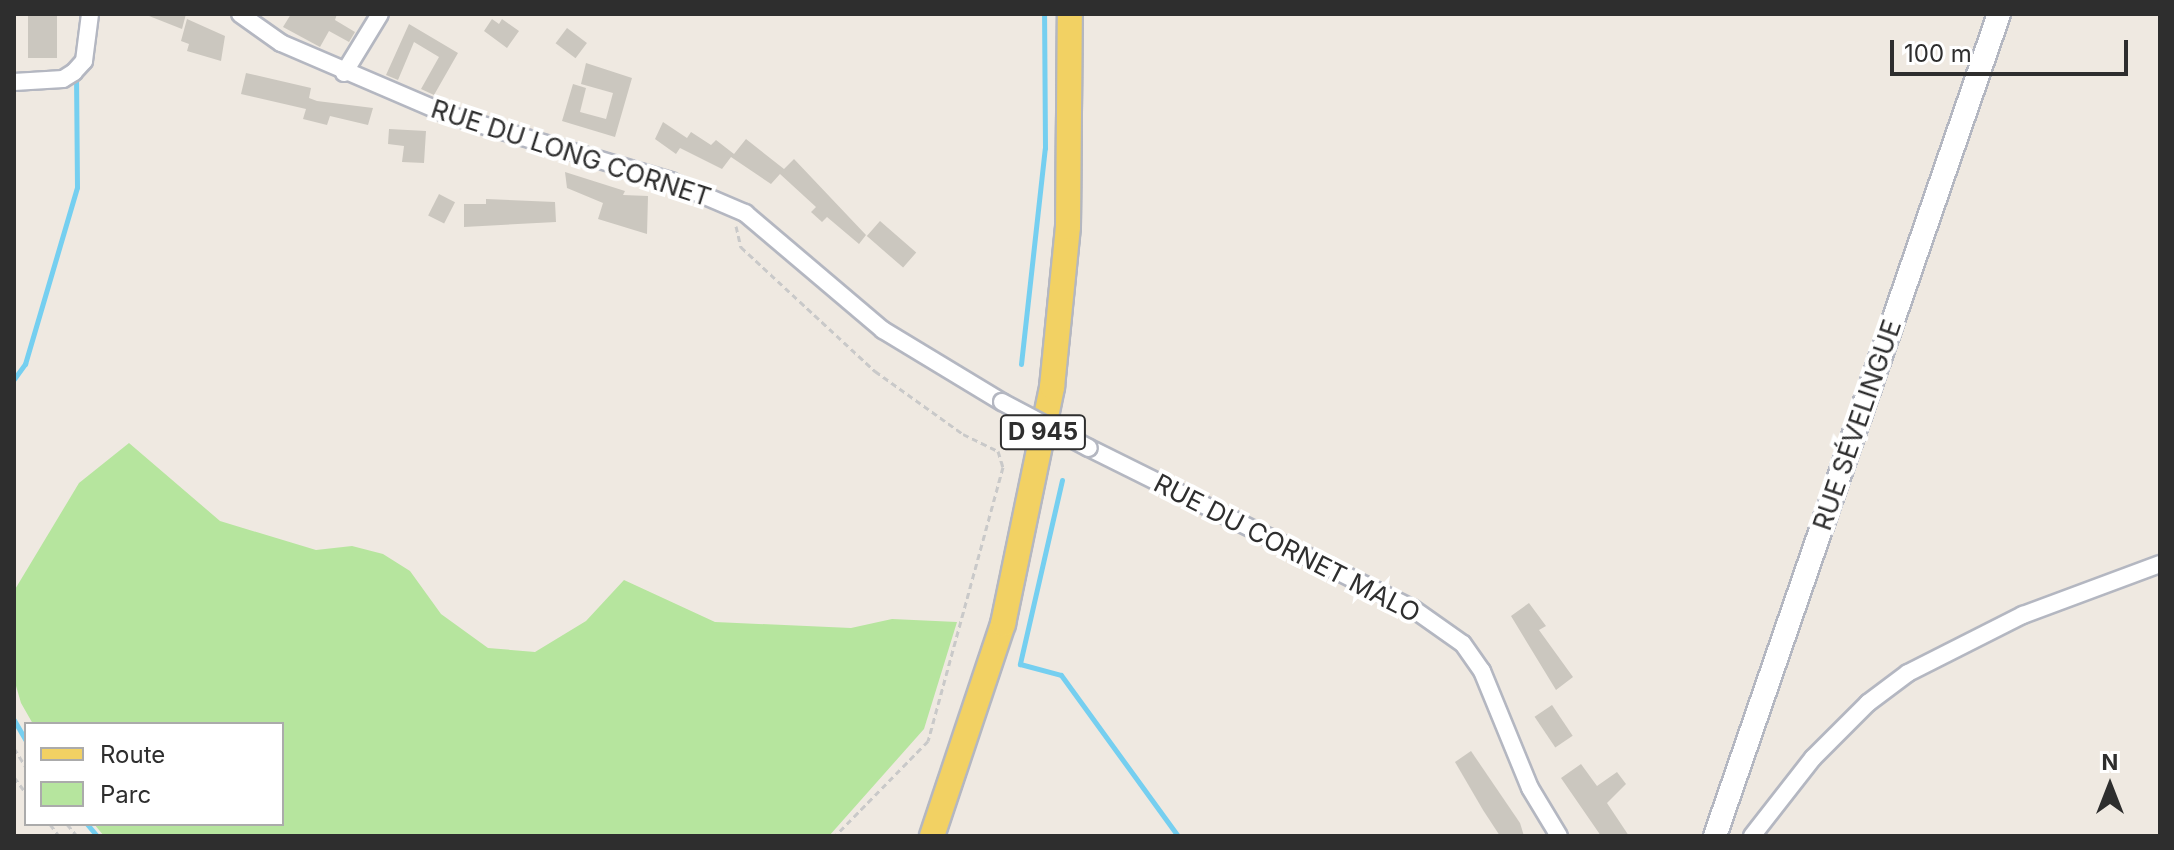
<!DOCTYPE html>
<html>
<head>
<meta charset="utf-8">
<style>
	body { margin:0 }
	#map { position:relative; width:2174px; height:850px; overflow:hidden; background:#efe9e1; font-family:Inter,sans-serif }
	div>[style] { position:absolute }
	.green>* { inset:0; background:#b6e59e }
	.stream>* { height:5px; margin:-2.5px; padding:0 2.5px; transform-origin:2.5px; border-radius:2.5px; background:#75cff0 }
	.building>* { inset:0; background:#cbc7bf; transform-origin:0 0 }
	.path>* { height:3px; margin-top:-1.5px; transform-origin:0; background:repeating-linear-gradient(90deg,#c9c9c9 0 6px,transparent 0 10px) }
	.roads { filter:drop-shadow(2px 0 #b4b7c1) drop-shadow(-2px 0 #b4b7c1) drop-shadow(0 2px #b4b7c1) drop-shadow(0 -2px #b4b7c1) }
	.minor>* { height:16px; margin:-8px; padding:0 8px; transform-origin:8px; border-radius:8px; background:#fff }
	.secondary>* { height:22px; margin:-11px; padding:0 11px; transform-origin:11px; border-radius:11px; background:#fff }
	.primary>* { height:24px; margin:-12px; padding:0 12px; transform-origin:12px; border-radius:12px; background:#f2d163 }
	.bridges { filter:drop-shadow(2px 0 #b4b7c1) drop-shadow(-2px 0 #b4b7c1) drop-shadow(0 2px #b4b7c1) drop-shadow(0 -2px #b4b7c1) }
	.minor-bridge>* { height:16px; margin:-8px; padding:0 8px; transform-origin:8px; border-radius:8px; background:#fff }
	span { translate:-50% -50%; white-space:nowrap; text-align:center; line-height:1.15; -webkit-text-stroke:8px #fff; paint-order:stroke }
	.shield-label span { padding:2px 6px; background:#fff; border:2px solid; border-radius:6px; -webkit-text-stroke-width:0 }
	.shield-label { font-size:24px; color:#2e2e2e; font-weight:700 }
	.street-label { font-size:26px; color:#2e2e2e }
	.frame { position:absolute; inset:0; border:16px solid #2e2e2e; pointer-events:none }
	.legend { position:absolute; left:24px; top:722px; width:260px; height:104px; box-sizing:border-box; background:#fff; border:2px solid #ababab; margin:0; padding:10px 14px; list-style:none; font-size:24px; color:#2e2e2e }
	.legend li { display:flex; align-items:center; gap:16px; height:40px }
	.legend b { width:40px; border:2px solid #ababab }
	.north { position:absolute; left:2070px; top:746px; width:80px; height:80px; -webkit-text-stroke:6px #fff; paint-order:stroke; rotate:0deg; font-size:22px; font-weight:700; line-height:32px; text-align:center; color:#2e2e2e }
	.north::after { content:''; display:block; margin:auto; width:28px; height:36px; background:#2e2e2e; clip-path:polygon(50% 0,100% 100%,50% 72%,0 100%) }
	.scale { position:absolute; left:1890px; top:40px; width:238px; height:36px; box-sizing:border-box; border:4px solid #2e2e2e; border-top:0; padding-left:10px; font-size:24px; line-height:28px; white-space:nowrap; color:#2e2e2e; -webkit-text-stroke:6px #fff; paint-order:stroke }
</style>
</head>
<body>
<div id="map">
	<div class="green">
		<div style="clip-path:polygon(129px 443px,220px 521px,316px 550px,352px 546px,383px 554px,410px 571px,441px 614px,488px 648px,535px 652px,586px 621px,624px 580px,715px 622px,851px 628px,892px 619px,957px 622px,924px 729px,829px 836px,104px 836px,94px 824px,282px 824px,282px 724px,33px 724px,21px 703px,14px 679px,14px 591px,79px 483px)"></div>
	</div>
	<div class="stream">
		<div style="left:1021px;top:364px;width:217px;rotate:-83.7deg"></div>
		<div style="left:1045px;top:148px;width:134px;rotate:-90.4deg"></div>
		<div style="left:14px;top:379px;width:19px;rotate:-54deg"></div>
		<div style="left:25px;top:364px;width:184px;rotate:-73.6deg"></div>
		<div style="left:77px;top:187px;width:108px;rotate:-90.5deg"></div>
		<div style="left:1062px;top:480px;width:189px;rotate:102.9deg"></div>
		<div style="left:1020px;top:664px;width:42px;rotate:15deg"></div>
		<div style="left:1061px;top:675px;width:199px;rotate:54deg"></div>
		<div style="left:14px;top:720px;width:24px;rotate:60deg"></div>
		<div style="left:87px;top:824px;width:16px;rotate:50deg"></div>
	</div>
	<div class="building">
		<div style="left:28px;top:14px;width:29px;height:44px"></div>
		<div style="clip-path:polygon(144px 14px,186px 14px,182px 29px)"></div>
		<div style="clip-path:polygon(291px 14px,337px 14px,335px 20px,355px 32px,349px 42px,329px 31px,320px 47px,283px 27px)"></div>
		<div style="clip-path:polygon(187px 19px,225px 36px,221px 61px,187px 51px,189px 44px,181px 41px)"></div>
		<div style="clip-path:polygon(492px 19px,499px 24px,502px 19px,519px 31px,507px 48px,484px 31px)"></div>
		<div style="clip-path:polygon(409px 24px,458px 53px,434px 95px,421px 89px,439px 57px,414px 42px,398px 80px,386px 75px)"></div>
		<div style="left:567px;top:28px;width:25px;height:19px;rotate:37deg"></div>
		<div style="clip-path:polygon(586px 63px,632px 78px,615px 137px,562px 121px,573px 84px,586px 88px,580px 112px,606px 119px,613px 93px,581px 84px)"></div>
		<div style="clip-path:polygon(246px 73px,311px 88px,309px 98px,317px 101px,373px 108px,368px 125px,330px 116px,327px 125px,303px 119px,306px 109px,241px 94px)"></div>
		<div style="clip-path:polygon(663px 122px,687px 138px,691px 132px,711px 145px,716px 140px,734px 154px,746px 139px,784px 169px,794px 159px,866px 235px,859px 244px,827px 217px,822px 222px,811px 212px,816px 207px,780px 174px,771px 184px,731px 157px,722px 169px,680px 148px,676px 154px,655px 139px)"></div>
		<div style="clip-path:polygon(389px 129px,426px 131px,424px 163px,402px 162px,404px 146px,388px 144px)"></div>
		<div style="clip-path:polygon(565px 172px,625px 191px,623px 195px,648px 196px,647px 234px,598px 219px,603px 203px,567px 188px)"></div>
		<div style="left:439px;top:194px;width:18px;height:24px;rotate:27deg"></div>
		<div style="clip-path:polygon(486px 199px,555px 202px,556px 222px,464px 227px,464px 204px,486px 204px)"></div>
		<div style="left:880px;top:221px;width:48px;height:20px;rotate:41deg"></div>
		<div style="clip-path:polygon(1529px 603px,1546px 626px,1539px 630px,1573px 677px,1556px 690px,1511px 616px)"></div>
		<div style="left:1552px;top:705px;width:37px;height:21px;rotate:56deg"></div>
		<div style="clip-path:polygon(1471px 751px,1520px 823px,1524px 836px,1500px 836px,1483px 810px,1455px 762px)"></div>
		<div style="clip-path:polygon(1581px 764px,1597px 786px,1617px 772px,1626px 784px,1607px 803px,1629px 836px,1601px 836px,1561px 778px)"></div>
	</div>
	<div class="path">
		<div style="left:736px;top:226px;width:22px;rotate:77deg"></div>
		<div style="left:741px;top:247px;width:183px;rotate:42.8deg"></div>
		<div style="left:875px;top:371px;width:108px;rotate:35.6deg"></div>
		<div style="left:963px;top:434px;width:39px;rotate:26deg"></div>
		<div style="left:998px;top:451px;width:17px;rotate:73deg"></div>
		<div style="left:1003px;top:467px;width:284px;rotate:105.3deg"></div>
		<div style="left:928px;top:741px;width:133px;rotate:134.4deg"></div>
		<div style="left:14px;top:748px;width:22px;rotate:58deg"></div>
		<div style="left:14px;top:777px;width:20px;rotate:53deg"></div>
		<div style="left:50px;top:824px;width:15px;rotate:53deg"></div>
		<div style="left:67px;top:824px;width:16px;rotate:50deg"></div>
	</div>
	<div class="roads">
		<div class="minor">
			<div style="left:240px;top:14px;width:50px;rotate:35.3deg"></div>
			<div style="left:281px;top:43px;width:183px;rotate:23.2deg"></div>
			<div style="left:449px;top:115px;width:231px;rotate:16.6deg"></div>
			<div style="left:670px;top:181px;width:82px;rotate:23.1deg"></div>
			<div style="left:745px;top:213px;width:181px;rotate:40.3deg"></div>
			<div style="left:883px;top:330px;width:139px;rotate:31.2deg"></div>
			<div style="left:344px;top:73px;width:69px;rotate:-58.6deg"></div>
			<div style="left:14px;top:82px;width:49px;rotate:-3.5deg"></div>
			<div style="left:63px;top:79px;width:13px;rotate:-32deg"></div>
			<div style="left:74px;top:72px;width:15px;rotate:-48deg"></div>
			<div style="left:84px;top:61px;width:47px;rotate:-82.7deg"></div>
			<div style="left:1089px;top:448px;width:360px;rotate:26.4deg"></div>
			<div style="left:1412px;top:608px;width:62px;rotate:35.2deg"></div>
			<div style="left:1463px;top:644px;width:33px;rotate:55deg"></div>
			<div style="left:1482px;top:671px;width:126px;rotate:67.7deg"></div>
			<div style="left:1530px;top:788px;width:56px;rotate:58.9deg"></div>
			<div style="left:1752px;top:836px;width:99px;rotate:-52deg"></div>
			<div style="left:1813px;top:758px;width:78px;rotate:-45deg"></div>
			<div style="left:1868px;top:703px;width:50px;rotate:-36.9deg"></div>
			<div style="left:1908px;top:673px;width:129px;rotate:-26.8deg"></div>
			<div style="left:2023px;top:615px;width:146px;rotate:-20.4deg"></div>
		</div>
		<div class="secondary">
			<div style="left:1715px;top:836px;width:870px;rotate:-70.94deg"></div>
		</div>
		<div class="primary">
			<div style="left:932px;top:836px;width:224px;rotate:-71.5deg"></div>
			<div style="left:1003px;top:624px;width:242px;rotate:-78.3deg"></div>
			<div style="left:1052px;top:387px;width:161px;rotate:-84.3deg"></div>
			<div style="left:1068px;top:227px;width:213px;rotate:-89.5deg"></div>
		</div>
	</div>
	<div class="bridges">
		<div class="minor-bridge">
			<div style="left:1002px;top:402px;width:98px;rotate:27.9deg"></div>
		</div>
	</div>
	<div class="shield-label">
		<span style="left:1043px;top:432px">D 945</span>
	</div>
	<div class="street-label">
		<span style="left:571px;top:153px;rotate:18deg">RUE DU LONG CORNET</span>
		<span style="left:1857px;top:425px;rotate:-71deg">RUE SÉVELINGUE</span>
		<span style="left:1287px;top:548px;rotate:27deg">RUE DU CORNET MALO</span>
	</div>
	<div class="frame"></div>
	<ul class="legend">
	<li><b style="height:10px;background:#f2d163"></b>Route</li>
	<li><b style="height:22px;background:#b6e59e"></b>Parc</li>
	</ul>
	<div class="north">N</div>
	<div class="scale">100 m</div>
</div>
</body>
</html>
